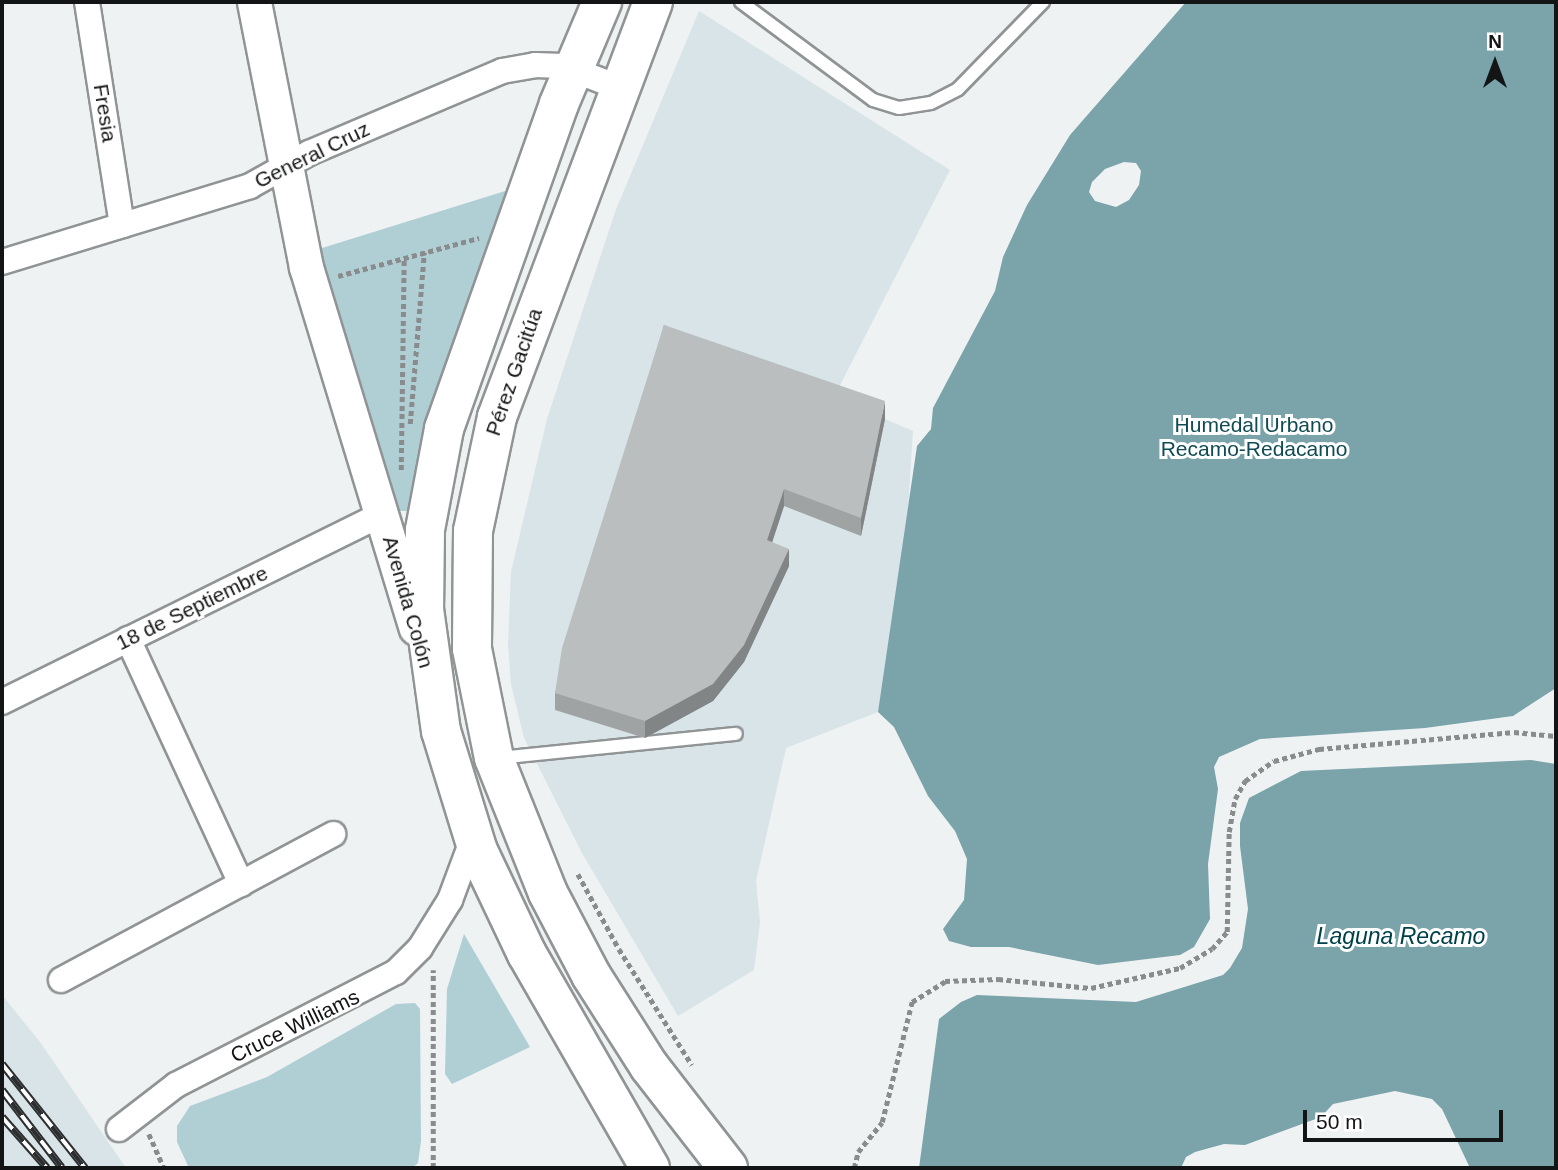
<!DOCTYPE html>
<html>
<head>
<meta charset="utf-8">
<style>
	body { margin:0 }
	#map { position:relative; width:1558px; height:1170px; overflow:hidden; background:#eef2f3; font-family:Helvetica,sans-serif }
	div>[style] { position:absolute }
	.built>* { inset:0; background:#d8e4e7 }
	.green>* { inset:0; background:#afcfd5 }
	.water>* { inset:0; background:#7aa3aa }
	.path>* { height:4.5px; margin-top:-2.25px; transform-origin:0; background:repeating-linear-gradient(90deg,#898b8c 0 5px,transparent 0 8.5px) }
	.roads { filter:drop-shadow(2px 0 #909495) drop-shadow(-2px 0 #909495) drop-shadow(0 2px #909495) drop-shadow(0 -2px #909495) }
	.lane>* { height:12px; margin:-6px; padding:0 6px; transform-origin:6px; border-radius:6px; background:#fff }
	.street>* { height:24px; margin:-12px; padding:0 12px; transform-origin:12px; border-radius:12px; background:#fff }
	.secondary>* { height:33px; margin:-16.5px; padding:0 16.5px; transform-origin:16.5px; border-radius:16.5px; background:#fff }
	.primary>* { height:38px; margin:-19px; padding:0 19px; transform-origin:19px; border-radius:19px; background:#fff }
	.rail>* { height:8px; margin-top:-4px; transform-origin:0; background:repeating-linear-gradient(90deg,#fff 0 16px,#2c2e2f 0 32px); box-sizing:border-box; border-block:2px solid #2c2e2f }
	.wall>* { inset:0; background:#a0a3a4 }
	.shaded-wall>* { inset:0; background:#828586 }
	.building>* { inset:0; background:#babebf }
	span { translate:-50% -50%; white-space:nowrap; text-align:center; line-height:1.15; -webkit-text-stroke:6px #fff; paint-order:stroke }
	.street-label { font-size:21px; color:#131415 }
	.park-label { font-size:21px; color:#0f4c54 }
	.water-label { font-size:23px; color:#004049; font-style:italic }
	.frame { position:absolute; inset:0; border:4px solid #131415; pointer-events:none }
	.north { position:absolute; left:1460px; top:28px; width:70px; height:70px; -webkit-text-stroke:5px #fff; paint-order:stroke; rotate:0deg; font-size:19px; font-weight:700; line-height:28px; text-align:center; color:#131415 }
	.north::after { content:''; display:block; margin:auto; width:24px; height:32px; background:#131415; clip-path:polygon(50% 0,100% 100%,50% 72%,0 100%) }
	.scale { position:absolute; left:1303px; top:1110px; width:200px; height:32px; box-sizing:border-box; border:4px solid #131415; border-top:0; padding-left:9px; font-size:21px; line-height:24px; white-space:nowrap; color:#131415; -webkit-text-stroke:5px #fff; paint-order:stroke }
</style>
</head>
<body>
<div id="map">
	<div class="built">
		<div style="clip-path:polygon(699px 11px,950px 170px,834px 397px,913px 431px,904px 572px,878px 712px,786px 748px,756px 881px,760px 922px,754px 970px,678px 1016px,582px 853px,524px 738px,511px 684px,508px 644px,511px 572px,547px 419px,615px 212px)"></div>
		<div style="clip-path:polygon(2px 995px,40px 1042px,126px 1168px,2px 1168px)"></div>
	</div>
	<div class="green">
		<div style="clip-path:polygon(515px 188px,413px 511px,398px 511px,346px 359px,319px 249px)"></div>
		<div style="clip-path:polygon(464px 934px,530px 1047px,452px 1084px,445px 1074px,447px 989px)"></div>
		<div style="clip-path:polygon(415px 1003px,420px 1009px,421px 1141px,418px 1163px,412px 1168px,189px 1168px,177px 1142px,177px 1126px,190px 1106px,267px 1077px,396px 1004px)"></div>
	</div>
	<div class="water">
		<div style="clip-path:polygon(evenodd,1186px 2px,1556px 2px,1556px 688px,1513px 716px,1425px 728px,1260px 739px,1219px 757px,1214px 767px,1218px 789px,1208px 864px,1210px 919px,1194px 947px,1180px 955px,1098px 965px,1009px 947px,971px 947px,949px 941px,943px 929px,964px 900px,967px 859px,955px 831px,928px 796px,894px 727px,878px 712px,917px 446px,931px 429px,933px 408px,995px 291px,1003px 257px,1027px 205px,1070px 135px,1186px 2px,1124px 162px,1136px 163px,1141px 171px,1139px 185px,1129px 200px,1116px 207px,1095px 201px,1089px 192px,1092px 182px,1105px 169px,1124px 162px)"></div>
		<div style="clip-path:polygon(1531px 760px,1556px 764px,1556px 1168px,1470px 1168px,1442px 1109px,1432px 1099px,1395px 1091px,1333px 1104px,1321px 1117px,1245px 1145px,1224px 1144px,1195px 1152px,1186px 1157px,1181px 1168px,919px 1168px,939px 1019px,961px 1002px,977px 995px,1136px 1002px,1223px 975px,1230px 968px,1242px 948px,1248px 909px,1240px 846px,1240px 823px,1249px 798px,1301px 771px)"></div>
	</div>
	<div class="path">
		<div style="left:338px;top:276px;width:146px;rotate:-15.1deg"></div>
		<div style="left:410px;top:424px;width:172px;rotate:-85.3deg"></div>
		<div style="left:401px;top:470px;width:212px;rotate:-89.2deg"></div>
		<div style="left:578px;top:874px;width:85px;rotate:61.3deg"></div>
		<div style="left:619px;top:949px;width:137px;rotate:57.8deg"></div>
		<div style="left:149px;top:1134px;width:37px;rotate:66deg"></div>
		<div style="left:433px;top:1168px;width:198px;rotate:-90deg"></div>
		<div style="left:854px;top:1168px;width:16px;rotate:-76deg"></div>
		<div style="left:858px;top:1152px;width:38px;rotate:-51deg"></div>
		<div style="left:882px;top:1122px;width:124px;rotate:-76deg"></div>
		<div style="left:912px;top:1002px;width:39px;rotate:-32deg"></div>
		<div style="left:945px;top:981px;width:53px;rotate:-2.2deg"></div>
		<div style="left:998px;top:979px;width:93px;rotate:5.5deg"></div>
		<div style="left:1091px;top:988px;width:91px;rotate:-12.7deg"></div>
		<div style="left:1180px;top:968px;width:37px;rotate:-31deg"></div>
		<div style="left:1212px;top:949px;width:23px;rotate:-49deg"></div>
		<div style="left:1227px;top:932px;width:100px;rotate:-88.9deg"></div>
		<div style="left:1229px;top:832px;width:34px;rotate:-80deg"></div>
		<div style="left:1235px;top:799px;width:21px;rotate:-61deg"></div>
		<div style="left:1245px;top:781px;width:35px;rotate:-35deg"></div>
		<div style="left:1274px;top:761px;width:47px;rotate:-14.9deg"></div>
		<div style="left:1319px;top:749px;width:196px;rotate:-5deg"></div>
		<div style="left:1514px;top:732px;width:42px;rotate:5.4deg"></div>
	</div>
	<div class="roads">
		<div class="lane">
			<div style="left:741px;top:2px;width:164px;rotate:36.6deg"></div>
			<div style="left:873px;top:100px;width:27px;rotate:17deg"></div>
			<div style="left:899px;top:108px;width:32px;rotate:-9deg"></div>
			<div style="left:931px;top:103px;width:30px;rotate:-27deg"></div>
			<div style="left:958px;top:89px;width:122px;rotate:-45.7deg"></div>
			<div style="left:498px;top:758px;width:239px;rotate:-5.8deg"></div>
		</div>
		<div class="street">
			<div style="left:87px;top:2px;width:226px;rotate:81.1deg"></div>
			<div style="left:2px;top:262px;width:259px;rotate:-17deg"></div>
			<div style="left:250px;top:186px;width:68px;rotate:-29.2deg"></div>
			<div style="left:309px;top:153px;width:210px;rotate:-23deg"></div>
			<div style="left:502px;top:71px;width:34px;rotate:-10deg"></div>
			<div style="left:535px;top:65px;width:28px;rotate:2deg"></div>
			<div style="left:563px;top:66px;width:59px;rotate:20.9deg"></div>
			<div style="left:128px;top:639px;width:270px;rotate:65.2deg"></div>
			<div style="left:2px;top:702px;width:424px;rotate:-26.3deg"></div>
			<div style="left:61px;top:980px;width:309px;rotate:-28.2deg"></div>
			<div style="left:119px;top:1129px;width:72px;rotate:-37.7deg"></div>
			<div style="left:176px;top:1085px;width:247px;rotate:-27.2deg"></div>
			<div style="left:396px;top:972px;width:34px;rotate:-45deg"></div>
			<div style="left:420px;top:948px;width:57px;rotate:-58deg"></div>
			<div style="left:450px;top:900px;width:66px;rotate:-69.6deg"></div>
		</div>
		<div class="secondary">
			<div style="left:254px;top:2px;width:270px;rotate:78.9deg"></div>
			<div style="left:306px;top:267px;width:377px;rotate:73.1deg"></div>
		</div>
		<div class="primary">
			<div style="left:602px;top:2px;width:111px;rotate:112.9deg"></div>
			<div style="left:559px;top:104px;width:345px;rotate:109.5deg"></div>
			<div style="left:444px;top:429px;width:103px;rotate:100.7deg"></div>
			<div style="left:425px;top:530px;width:79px;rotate:90.7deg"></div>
			<div style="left:424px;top:609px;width:123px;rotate:82.1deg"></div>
			<div style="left:441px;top:731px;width:126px;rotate:72.9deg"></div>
			<div style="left:478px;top:851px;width:114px;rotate:64.6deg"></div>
			<div style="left:527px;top:954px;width:247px;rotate:60.1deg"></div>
			<div style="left:653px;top:2px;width:443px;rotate:110.6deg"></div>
			<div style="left:497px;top:417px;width:116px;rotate:101.9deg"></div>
			<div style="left:473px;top:531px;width:118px;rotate:90.5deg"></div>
			<div style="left:472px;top:649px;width:111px;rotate:78.6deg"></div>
			<div style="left:494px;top:758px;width:145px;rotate:68.2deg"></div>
			<div style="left:548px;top:893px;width:93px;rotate:62.3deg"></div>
			<div style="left:591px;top:975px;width:108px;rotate:57.5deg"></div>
			<div style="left:649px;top:1066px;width:129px;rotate:52.2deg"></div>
		</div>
	</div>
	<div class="rail">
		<div style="left:2px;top:1064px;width:133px;rotate:51.4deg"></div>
		<div style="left:2px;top:1090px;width:98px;rotate:52.4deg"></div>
		<div style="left:2px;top:1117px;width:68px;rotate:48.6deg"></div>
	</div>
	<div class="wall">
		<div style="clip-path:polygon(664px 325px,885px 419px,861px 536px,784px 506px,772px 542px,789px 566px,744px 662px,713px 701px,645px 738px,555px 710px,555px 693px)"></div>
	</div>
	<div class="shaded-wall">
		<div style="clip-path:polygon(885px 401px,885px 419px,861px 536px,861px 518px)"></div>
		<div style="clip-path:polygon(784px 489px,784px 506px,767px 558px,767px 540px)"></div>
		<div style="clip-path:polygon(789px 549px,789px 566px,744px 662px,713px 701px,645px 738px,645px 721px)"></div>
	</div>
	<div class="building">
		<div style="clip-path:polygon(664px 325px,885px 401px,861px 518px,784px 489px,767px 540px,789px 549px,744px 645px,713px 684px,645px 721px,555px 693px,562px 648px)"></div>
	</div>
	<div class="street-label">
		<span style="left:105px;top:113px;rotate:81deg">Fresia</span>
		<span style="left:312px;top:155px;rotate:-26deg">General Cruz</span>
		<span style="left:514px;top:372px;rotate:-71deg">Pérez Gacitúa</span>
		<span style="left:408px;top:602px;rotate:74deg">Avenida Colón</span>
		<span style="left:192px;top:608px;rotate:-26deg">18 de Septiembre</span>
		<span style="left:295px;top:1026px;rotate:-26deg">Cruce Williams</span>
	</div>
	<div class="park-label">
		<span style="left:1254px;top:437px">Humedal Urbano<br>Recamo-Redacamo</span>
	</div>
	<div class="water-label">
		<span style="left:1401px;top:936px">Laguna Recamo</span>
	</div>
	<div class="frame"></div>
	<div class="north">N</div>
	<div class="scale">50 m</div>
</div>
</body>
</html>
